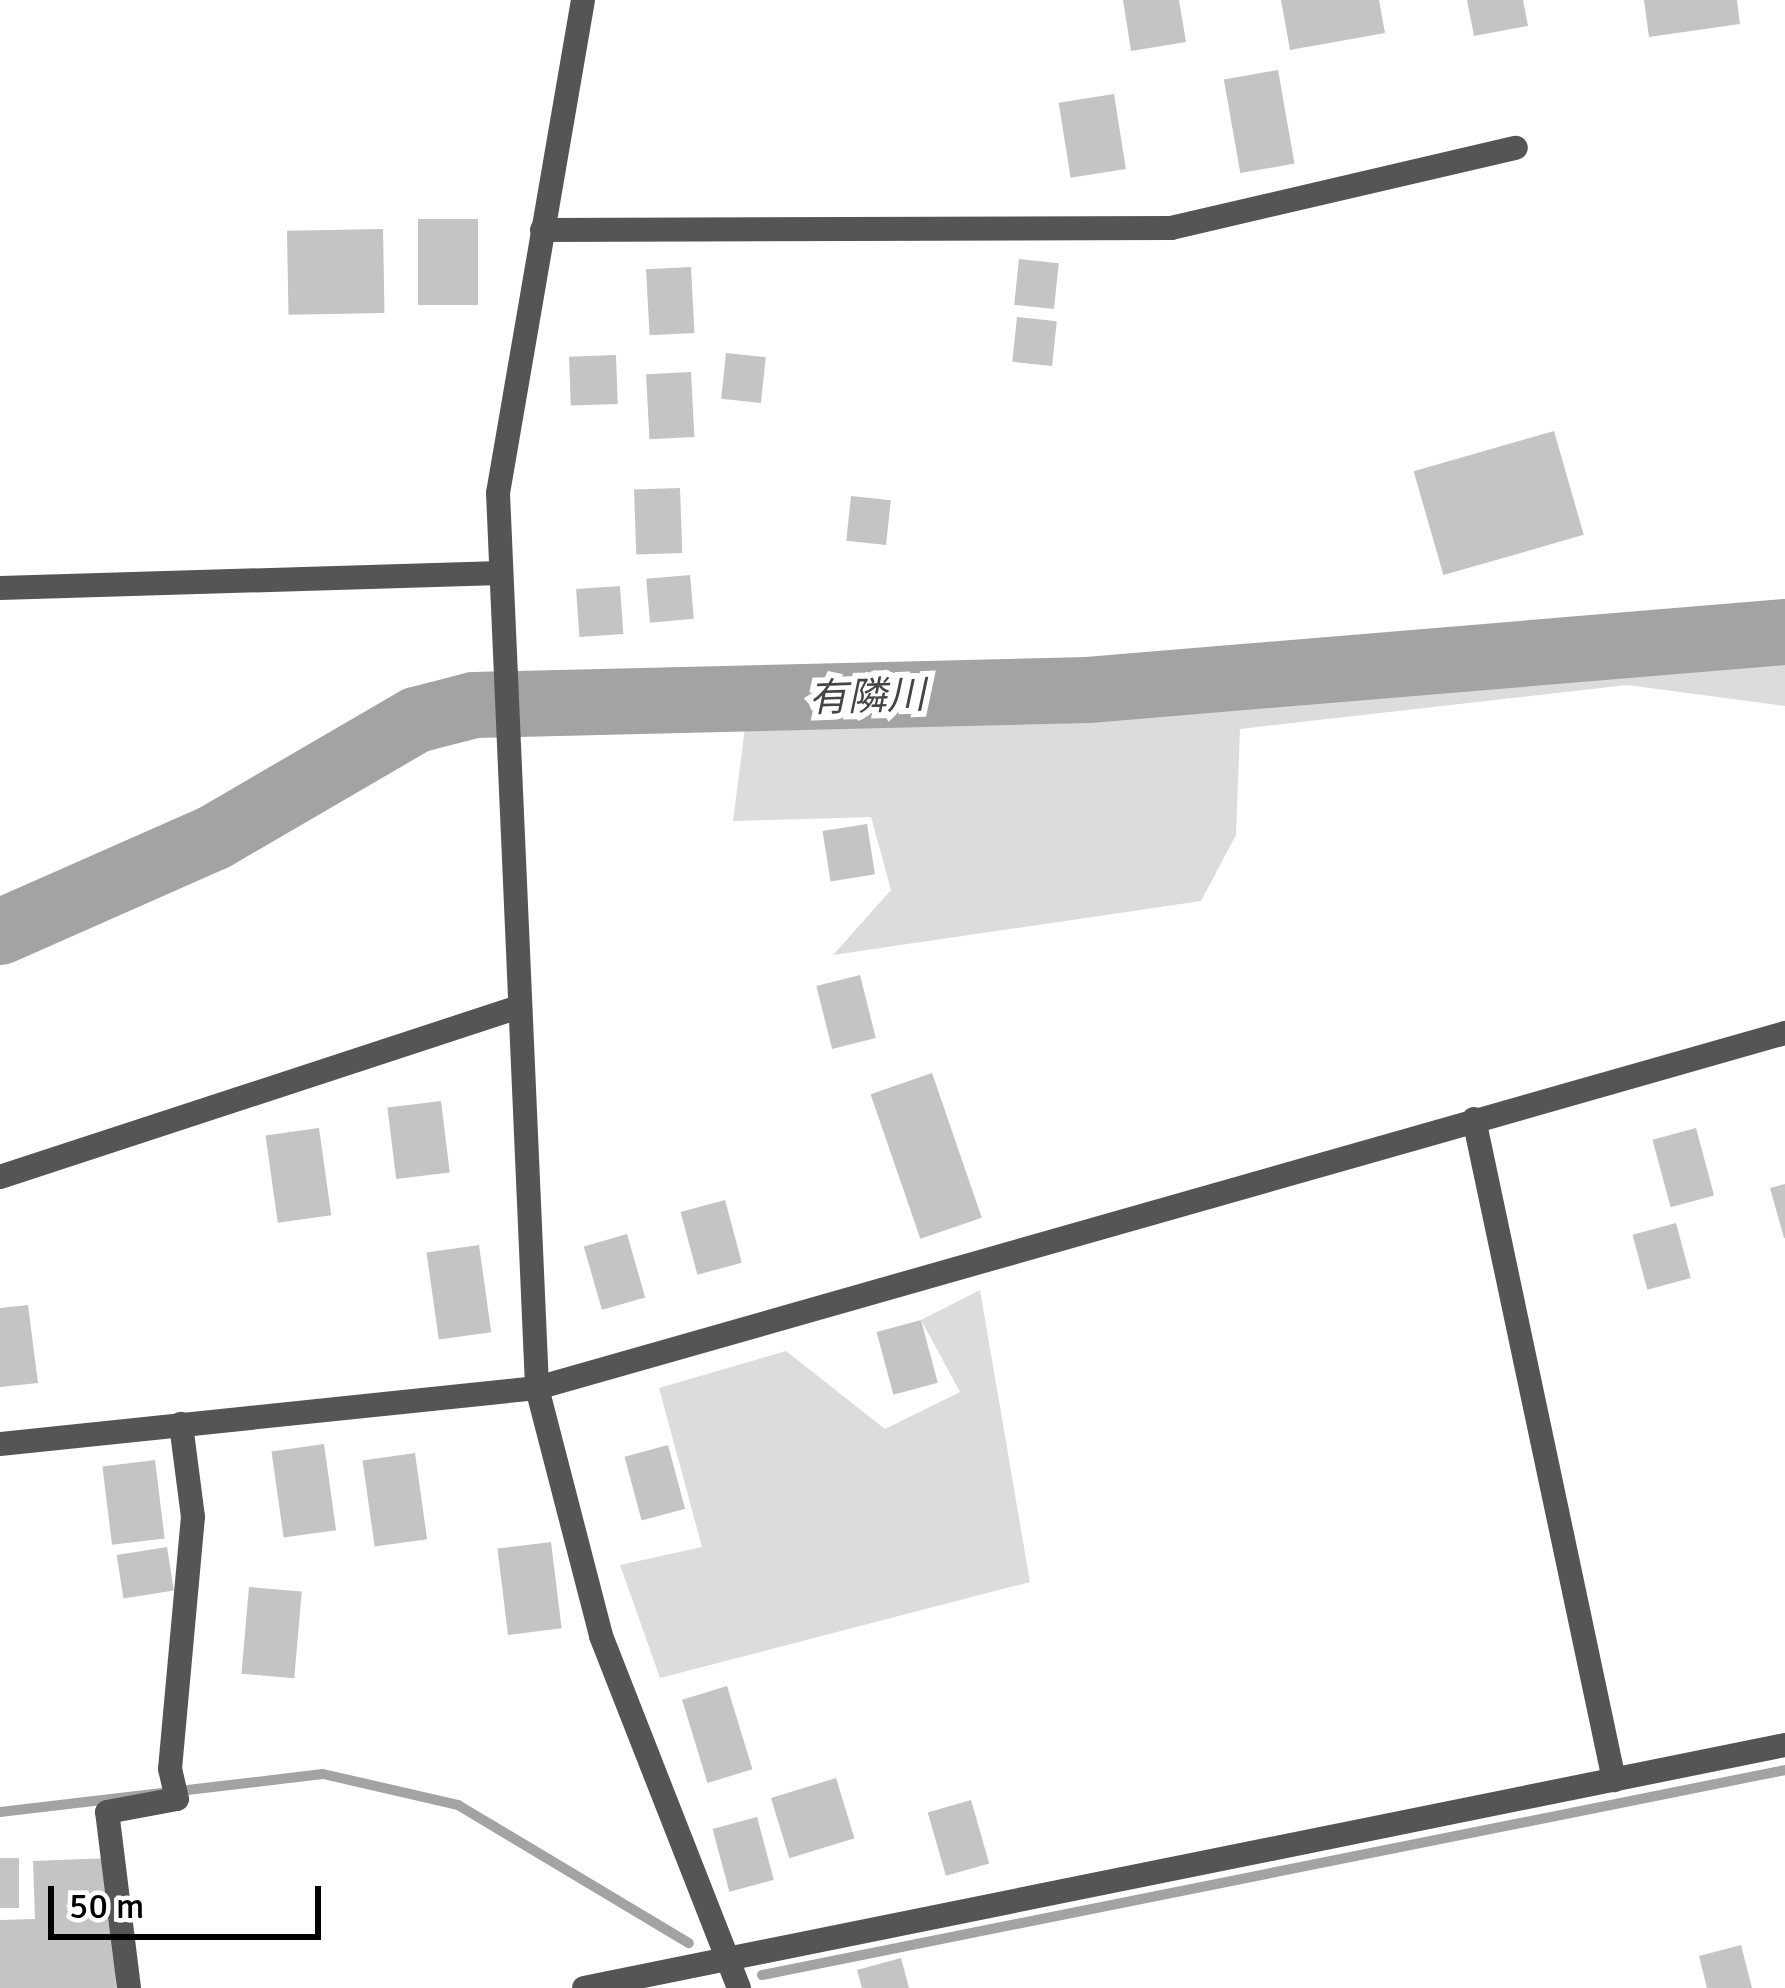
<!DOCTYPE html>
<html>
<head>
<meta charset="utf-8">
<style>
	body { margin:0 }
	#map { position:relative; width:1785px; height:1988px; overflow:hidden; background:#fff; font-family:Signika,"Noto Sans JP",sans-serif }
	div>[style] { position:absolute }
	.green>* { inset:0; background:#dcdcdc }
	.stream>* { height:10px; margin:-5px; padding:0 5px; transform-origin:5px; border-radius:5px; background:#a3a3a3 }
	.river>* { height:66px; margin:-33px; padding:0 33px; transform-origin:33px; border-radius:33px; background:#a3a3a3 }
	.building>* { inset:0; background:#c4c4c4; transform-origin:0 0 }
	.minor>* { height:24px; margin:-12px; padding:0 12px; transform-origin:12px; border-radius:12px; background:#555 }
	span { translate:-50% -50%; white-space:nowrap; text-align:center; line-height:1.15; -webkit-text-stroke:12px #fff; paint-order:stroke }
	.water-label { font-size:39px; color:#444; font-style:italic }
	.scale { position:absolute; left:48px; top:1886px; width:273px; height:54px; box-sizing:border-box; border:6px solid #000; border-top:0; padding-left:15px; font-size:36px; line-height:42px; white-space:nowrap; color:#000; -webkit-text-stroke:9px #fff; paint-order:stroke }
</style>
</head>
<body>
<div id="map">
	<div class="green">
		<div style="clip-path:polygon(1785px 650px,1785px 706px,1627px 685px,1240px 729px,1236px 835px,1201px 901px,833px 955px,891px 890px,871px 817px,733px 821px,746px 720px)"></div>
		<div style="clip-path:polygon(980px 1290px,1030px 1582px,660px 1678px,620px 1565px,702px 1547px,659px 1388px,786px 1351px,885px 1429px,960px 1392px,921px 1320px)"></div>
	</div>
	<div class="stream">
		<div style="left:0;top:1812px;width:325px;rotate:-6.7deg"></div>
		<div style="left:323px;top:1774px;width:139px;rotate:12.9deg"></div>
		<div style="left:458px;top:1805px;width:269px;rotate:30.9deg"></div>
		<div style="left:762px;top:1975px;width:1043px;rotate:-11.33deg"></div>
	</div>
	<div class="river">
		<div style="left:0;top:932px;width:235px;rotate:-23.8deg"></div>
		<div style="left:215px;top:837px;width:233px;rotate:-30.2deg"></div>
		<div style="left:416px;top:720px;width:60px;rotate:-14.5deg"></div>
		<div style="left:474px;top:705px;width:614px;rotate:-1.4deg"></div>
		<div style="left:1088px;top:690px;width:699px;rotate:-4.76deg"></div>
	</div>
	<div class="building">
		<div style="clip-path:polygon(1123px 0,1179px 0,1186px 42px,1131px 51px)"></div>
		<div style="clip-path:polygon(1281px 0,1379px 0,1385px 33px,1290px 50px)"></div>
		<div style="clip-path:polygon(1467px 0,1523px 0,1528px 26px,1474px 36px)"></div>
		<div style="clip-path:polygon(1644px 0,1737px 0,1740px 24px,1649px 37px)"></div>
		<div style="left:1278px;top:70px;width:95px;height:55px;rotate:80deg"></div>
		<div style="left:1114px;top:94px;width:76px;height:56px;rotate:81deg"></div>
		<div style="left:418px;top:219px;width:60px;height:86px"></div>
		<div style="left:383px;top:229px;width:84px;height:96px;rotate:89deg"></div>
		<div style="left:1019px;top:259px;width:40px;height:46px;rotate:6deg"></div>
		<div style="left:691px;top:267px;width:66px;height:45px;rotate:87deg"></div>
		<div style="left:1017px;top:317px;width:40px;height:45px;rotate:6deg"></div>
		<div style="left:726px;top:353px;width:40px;height:46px;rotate:6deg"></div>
		<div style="left:616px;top:355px;width:49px;height:47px;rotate:88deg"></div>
		<div style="left:691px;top:372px;width:65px;height:45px;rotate:87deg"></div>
		<div style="left:1554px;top:431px;width:108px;height:146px;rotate:74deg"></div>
		<div style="left:680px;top:488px;width:65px;height:46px;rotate:88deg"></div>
		<div style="left:851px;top:496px;width:40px;height:45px;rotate:6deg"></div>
		<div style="left:690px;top:575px;width:44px;height:44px;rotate:85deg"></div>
		<div style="left:620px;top:586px;width:48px;height:44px;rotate:86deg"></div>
		<div style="left:867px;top:824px;width:51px;height:45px;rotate:81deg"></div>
		<div style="left:860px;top:975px;width:65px;height:45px;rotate:76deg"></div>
		<div style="left:932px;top:1073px;width:153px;height:65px;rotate:71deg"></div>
		<div style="left:441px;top:1101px;width:72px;height:54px;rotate:83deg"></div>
		<div style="left:319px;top:1128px;width:88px;height:54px;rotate:82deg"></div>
		<div style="left:1696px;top:1128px;width:70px;height:45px;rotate:75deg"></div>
		<div style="clip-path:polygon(1785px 1184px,1785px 1238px,1784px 1238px,1770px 1188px)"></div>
		<div style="left:725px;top:1200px;width:65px;height:46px;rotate:75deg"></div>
		<div style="left:1676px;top:1223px;width:57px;height:45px;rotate:75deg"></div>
		<div style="left:627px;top:1234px;width:66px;height:45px;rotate:74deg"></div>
		<div style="left:479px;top:1245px;width:88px;height:53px;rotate:82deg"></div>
		<div style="clip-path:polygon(28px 1305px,38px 1383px,0 1387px,0 1308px)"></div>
		<div style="left:921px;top:1320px;width:65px;height:46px;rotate:75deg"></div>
		<div style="left:324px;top:1444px;width:87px;height:53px;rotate:82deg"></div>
		<div style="left:668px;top:1445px;width:66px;height:45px;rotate:75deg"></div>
		<div style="left:415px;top:1453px;width:87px;height:53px;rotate:82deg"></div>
		<div style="left:155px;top:1460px;width:79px;height:53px;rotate:83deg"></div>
		<div style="left:551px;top:1542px;width:87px;height:54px;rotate:83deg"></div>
		<div style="left:167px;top:1547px;width:44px;height:51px;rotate:81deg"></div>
		<div style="left:249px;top:1587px;width:53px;height:87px;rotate:5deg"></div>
		<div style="left:727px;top:1686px;width:87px;height:47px;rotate:73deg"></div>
		<div style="left:836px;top:1778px;width:63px;height:68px;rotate:73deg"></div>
		<div style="left:971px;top:1800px;width:66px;height:45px;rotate:74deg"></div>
		<div style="left:757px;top:1817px;width:65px;height:46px;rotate:75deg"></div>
		<div style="left:0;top:1858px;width:19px;height:50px"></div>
		<div style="clip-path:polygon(111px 1858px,116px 1988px,0 1988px,0 1920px,35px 1919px,33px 1861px)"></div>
		<div style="clip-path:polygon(1741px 1945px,1752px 1988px,1707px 1988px,1699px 1956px)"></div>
		<div style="clip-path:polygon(901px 1958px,909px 1988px,862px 1988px,857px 1970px)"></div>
	</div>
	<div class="minor">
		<div style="left:583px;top:0;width:500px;rotate:99.78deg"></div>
		<div style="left:498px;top:493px;width:896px;rotate:87.5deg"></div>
		<div style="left:537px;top:1388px;width:256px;rotate:75.5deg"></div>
		<div style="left:601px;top:1636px;width:378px;rotate:68.6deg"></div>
		<div style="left:542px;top:230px;width:629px;rotate:-0.18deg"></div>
		<div style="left:1171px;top:228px;width:354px;rotate:-13.1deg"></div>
		<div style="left:0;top:588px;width:501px;rotate:-1.71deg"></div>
		<div style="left:1474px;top:1119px;width:676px;rotate:78.04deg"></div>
		<div style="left:0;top:1177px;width:546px;rotate:-18.14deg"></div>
		<div style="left:0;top:1444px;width:540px;rotate:-5.95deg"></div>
		<div style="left:537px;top:1388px;width:1298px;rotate:-15.88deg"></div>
		<div style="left:129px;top:1988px;width:177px;rotate:-97.1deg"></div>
		<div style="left:107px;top:1812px;width:71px;rotate:-10.5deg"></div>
		<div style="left:177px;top:1799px;width:31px;rotate:-103deg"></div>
		<div style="left:170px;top:1769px;width:253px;rotate:-84.8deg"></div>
		<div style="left:193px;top:1517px;width:94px;rotate:-97.4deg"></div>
		<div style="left:584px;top:1988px;width:1225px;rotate:-11.44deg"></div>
	</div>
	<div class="water-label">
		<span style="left:867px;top:697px;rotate:-2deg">有隣川</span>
	</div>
	<div class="scale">50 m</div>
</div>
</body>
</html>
